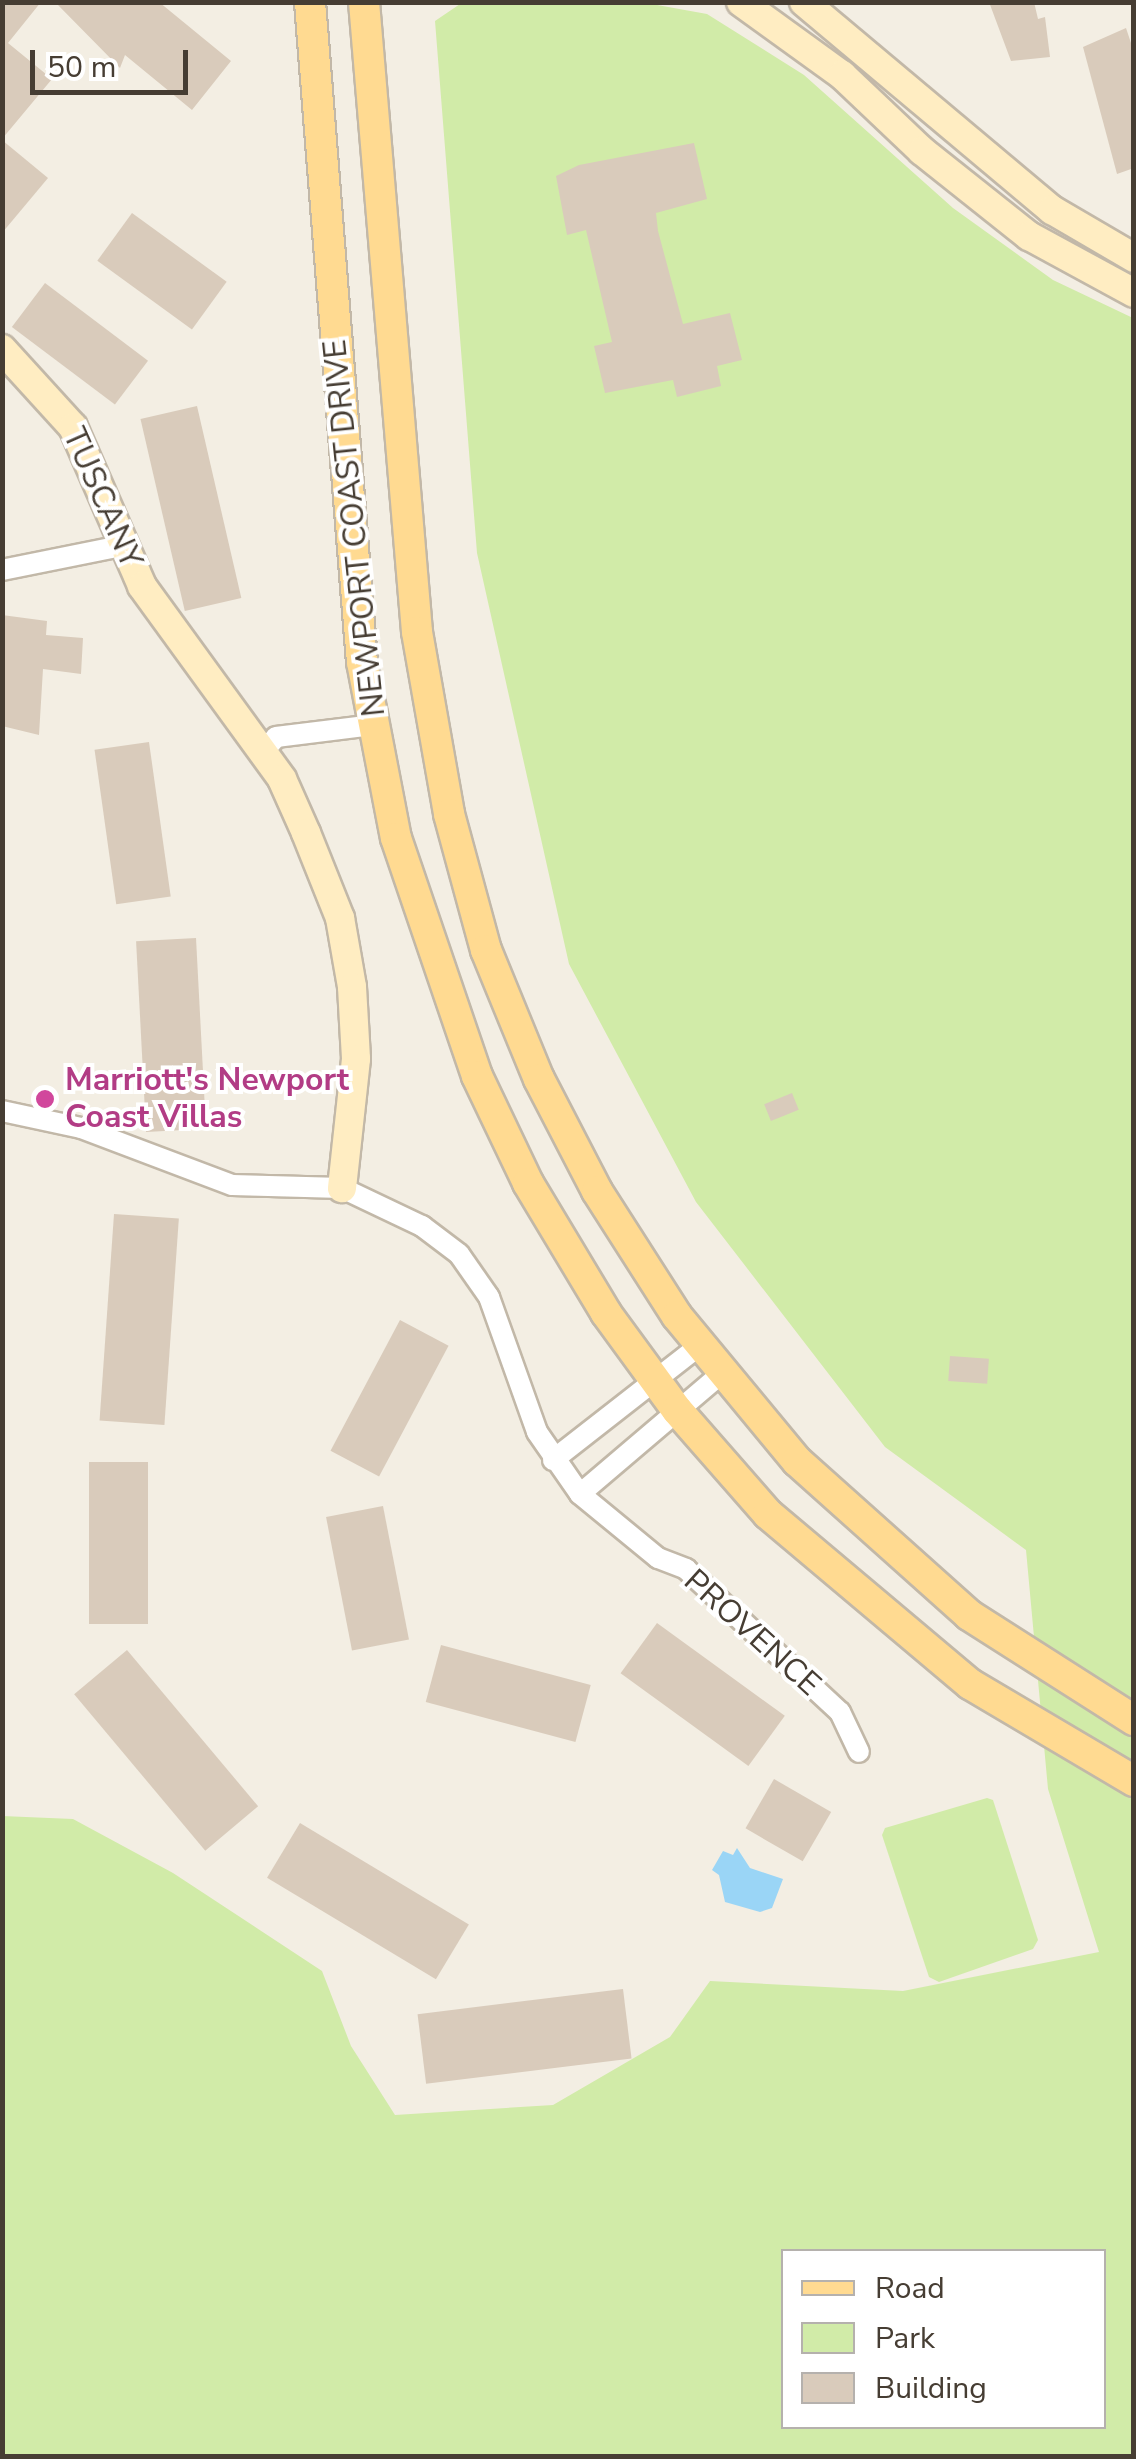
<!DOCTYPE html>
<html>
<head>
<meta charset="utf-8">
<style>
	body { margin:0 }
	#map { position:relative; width:1136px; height:2459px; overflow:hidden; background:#f3eee3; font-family:"Nunito Sans",sans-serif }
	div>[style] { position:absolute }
	.green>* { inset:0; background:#d1eba8 }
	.water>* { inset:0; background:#9ad5f6 }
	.building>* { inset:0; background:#d9cbbb; transform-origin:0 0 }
	.roads { filter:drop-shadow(2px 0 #c2b8a8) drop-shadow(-2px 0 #c2b8a8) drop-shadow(0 2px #c2b8a8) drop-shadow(0 -2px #c2b8a8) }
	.street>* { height:20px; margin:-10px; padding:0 10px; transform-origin:10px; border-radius:10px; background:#fff }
	.secondary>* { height:28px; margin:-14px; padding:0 14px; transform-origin:14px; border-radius:14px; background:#ffedc2 }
	.primary>* { height:30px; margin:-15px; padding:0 15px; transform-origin:15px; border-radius:15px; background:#ffda91 }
	.dots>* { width:28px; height:28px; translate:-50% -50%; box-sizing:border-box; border:5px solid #fff; border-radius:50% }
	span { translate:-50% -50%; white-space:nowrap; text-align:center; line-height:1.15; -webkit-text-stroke:8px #fff; paint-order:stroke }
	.street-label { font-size:32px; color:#463d33 }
	.hotel-label { font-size:32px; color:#b23c85; font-weight:700 }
	.left { translate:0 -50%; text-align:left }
	.frame { position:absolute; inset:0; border:5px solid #463d33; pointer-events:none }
	.legend { position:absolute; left:781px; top:2249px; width:325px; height:180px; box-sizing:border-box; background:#fff; border:2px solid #b5b1ad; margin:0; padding:12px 18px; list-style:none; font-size:30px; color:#463d33 }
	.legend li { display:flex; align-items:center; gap:20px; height:50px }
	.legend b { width:50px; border:2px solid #b5b1ad }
	.scale { position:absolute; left:30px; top:50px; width:158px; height:45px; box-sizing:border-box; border:5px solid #463d33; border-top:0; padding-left:12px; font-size:30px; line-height:35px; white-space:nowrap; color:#463d33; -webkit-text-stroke:8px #fff; paint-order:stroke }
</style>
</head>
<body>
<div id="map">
	<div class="green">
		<div style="clip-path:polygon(evenodd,463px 2px,646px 3px,707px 14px,804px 75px,953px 208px,1053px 280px,1133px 318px,1133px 2456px,3px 2456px,2px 1816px,73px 1819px,173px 1873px,322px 1971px,351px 2046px,395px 2115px,553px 2105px,670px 2037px,710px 1981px,903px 1991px,1099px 1952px,1048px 1789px,1026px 1550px,885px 1447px,696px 1202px,569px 964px,477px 553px,435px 21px,463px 2px,784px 2252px,1104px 2252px,1104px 2426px,784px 2426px,784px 2252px)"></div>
		<div style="clip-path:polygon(987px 1798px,993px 1800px,1038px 1940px,1033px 1949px,939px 1982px,929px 1977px,882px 1835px,885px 1828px)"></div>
	</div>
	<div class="water">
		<div style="clip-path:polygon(737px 1848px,750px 1868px,783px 1879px,772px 1908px,760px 1912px,725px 1902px,719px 1875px,712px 1870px,723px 1851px,733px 1855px)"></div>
	</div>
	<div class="building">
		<div style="clip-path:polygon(2px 2px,41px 2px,8px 43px,52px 79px,2px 139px)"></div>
		<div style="clip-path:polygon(55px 2px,159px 2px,231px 61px,192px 110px,125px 55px,120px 68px)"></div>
		<div style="clip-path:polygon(989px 2px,1034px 2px,1038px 19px,1045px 17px,1050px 57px,1011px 61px)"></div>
		<div style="clip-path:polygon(1126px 28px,1134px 52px,1134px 168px,1117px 174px,1083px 47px)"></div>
		<div style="clip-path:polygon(2px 140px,48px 178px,2px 233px)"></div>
		<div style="clip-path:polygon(694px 143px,707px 199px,656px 213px,658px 231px,683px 324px,730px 313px,742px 360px,717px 366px,721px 386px,677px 397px,673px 380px,605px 393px,594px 346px,612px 342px,586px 230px,567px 235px,556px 176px,579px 165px)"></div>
		<div style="left:132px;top:213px;width:117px;height:59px;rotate:36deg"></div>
		<div style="left:45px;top:283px;width:129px;height:55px;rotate:37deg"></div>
		<div style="left:197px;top:406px;width:197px;height:58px;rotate:77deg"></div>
		<div style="clip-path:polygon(2px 615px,47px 621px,46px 635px,83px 638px,81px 674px,43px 669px,39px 735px,2px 726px)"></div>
		<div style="left:149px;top:742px;width:156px;height:55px;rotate:82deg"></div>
		<div style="left:196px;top:938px;width:191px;height:60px;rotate:87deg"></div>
		<div style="left:792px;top:1093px;width:18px;height:30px;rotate:68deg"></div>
		<div style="left:114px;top:1214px;width:65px;height:207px;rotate:4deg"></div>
		<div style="left:400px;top:1320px;width:55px;height:148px;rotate:28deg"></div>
		<div style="left:950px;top:1356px;width:39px;height:25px;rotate:4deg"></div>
		<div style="left:89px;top:1462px;width:59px;height:162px"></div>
		<div style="left:383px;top:1506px;width:136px;height:58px;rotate:79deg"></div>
		<div style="left:657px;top:1623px;width:158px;height:62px;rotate:36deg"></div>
		<div style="left:441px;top:1645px;width:155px;height:59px;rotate:15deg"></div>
		<div style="left:127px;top:1650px;width:204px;height:69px;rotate:50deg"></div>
		<div style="left:774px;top:1779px;width:66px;height:57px;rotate:30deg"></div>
		<div style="left:300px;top:1823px;width:197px;height:64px;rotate:31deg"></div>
		<div style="left:623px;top:1989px;width:70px;height:207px;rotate:83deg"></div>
	</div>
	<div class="roads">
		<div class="street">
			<div style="left:2px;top:570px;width:121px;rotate:-11.4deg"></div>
			<div style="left:264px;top:751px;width:18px;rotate:-49deg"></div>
			<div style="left:276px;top:737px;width:99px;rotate:-7deg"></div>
			<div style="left:2px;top:1111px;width:81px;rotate:12.1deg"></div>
			<div style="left:81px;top:1128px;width:161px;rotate:20.7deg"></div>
			<div style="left:232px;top:1185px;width:110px;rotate:1.6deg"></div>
			<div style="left:342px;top:1188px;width:89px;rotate:25.4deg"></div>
			<div style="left:422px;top:1226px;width:46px;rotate:37.1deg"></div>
			<div style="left:459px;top:1254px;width:52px;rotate:55.1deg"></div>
			<div style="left:489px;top:1297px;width:143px;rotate:70.4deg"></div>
			<div style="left:537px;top:1432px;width:75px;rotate:55.3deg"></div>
			<div style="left:580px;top:1494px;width:101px;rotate:39.4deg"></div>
			<div style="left:658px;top:1558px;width:30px;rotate:21deg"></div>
			<div style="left:686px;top:1569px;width:210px;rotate:42.9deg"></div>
			<div style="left:840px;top:1712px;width:44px;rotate:64.6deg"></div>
			<div style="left:553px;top:1460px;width:185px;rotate:-38deg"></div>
			<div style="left:580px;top:1494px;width:184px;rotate:-40.4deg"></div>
		</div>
		<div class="secondary">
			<div style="left:741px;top:2px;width:125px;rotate:35.9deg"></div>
			<div style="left:842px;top:75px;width:110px;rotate:43.5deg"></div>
			<div style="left:922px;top:151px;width:137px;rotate:38.5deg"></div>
			<div style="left:1029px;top:236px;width:119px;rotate:28.5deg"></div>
			<div style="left:804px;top:2px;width:324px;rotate:40deg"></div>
			<div style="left:1052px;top:210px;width:95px;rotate:30.3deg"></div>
			<div style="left:2px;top:349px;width:105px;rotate:47.7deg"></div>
			<div style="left:73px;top:427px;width:173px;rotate:66.5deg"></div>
			<div style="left:142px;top:586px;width:238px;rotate:54deg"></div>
			<div style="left:282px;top:779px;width:59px;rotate:66deg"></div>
			<div style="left:306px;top:833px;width:92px;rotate:68.2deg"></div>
			<div style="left:340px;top:918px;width:70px;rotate:80.1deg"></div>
			<div style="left:352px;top:987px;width:72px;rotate:86.8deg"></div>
			<div style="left:356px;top:1059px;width:130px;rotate:96.2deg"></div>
		</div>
		<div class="primary">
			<div style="left:310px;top:2px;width:662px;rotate:85.5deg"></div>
			<div style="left:362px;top:662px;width:179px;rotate:79.1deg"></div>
			<div style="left:396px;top:838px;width:251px;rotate:71.2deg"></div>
			<div style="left:477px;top:1076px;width:119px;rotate:64.5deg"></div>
			<div style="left:528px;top:1183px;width:152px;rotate:59deg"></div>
			<div style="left:606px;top:1313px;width:120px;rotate:53.8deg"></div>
			<div style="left:677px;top:1410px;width:138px;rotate:48.8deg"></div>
			<div style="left:768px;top:1514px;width:264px;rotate:40.1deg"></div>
			<div style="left:970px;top:1684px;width:191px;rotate:30.6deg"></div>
			<div style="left:364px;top:2px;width:632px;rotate:85.19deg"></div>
			<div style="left:417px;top:632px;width:185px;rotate:80deg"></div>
			<div style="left:449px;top:814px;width:141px;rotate:74.8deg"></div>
			<div style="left:486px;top:950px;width:139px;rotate:67.7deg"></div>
			<div style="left:539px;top:1079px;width:126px;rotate:62.6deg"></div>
			<div style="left:597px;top:1191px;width:148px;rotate:57.4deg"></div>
			<div style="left:677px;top:1316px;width:188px;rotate:50.4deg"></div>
			<div style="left:797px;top:1461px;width:231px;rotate:41.8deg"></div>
			<div style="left:969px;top:1615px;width:196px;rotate:32.5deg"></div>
		</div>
	</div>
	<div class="dots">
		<div style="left:45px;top:1099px;background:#d1479c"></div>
	</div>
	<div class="street-label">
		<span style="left:102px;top:498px;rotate:66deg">TUSCANY</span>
		<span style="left:355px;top:528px;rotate:-96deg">NEWPORT COAST DRIVE</span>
		<span style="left:752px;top:1633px;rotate:42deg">PROVENCE</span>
	</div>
	<div class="hotel-label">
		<span class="left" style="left:65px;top:1099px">Marriott's Newport<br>Coast Villas</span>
	</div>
	<div class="frame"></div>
	<ul class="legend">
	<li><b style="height:12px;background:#ffda91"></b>Road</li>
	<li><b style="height:28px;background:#d1eba8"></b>Park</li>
	<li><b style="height:28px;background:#d9cbbb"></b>Building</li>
	</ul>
	<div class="scale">50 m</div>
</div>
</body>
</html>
